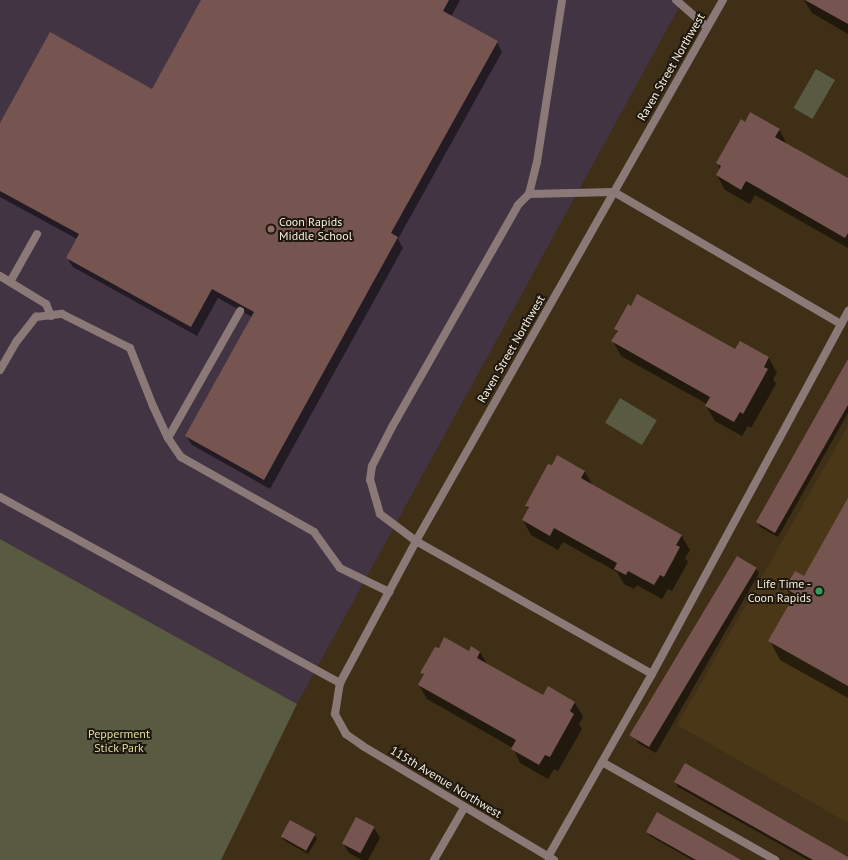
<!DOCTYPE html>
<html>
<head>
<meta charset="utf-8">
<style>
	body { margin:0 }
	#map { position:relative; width:848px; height:860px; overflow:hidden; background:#3e2f16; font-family:"PT Sans",sans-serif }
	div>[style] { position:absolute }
	.built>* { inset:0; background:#4a3717 }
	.education>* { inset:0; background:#423442 }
	.green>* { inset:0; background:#595a42; transform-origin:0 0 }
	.shadow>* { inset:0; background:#0007 }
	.building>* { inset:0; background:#765551; transform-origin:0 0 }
	.lane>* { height:8px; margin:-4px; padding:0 4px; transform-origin:4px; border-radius:4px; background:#8a7976 }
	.street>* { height:8px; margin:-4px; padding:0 4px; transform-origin:4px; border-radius:4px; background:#8a7976 }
	.dots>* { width:11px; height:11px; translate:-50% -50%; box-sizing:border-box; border:2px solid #1f180e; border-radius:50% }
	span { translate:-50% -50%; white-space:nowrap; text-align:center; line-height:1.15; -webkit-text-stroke:4px #1f180e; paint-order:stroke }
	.street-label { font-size:12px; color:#f7eedf }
	.poi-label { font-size:12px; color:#f7eedf }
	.left { translate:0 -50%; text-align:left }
	.right { translate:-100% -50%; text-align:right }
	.park-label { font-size:12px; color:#dbdea3 }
</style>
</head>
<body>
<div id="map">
	<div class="built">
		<div style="clip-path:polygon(848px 426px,848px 823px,677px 725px)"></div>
	</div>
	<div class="education">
		<div style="clip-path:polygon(0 0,683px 0,297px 704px,0 539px)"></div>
	</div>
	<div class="green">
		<div style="left:816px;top:69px;width:22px;height:45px;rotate:30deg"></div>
		<div style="left:620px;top:398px;width:43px;height:29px;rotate:31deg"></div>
		<div style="clip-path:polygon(0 539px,297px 704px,221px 860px,0 860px)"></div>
	</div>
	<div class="shadow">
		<div style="clip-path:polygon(202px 0,460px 0,451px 17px,497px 42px,502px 52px,398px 239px,403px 248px,270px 489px,192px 445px,186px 436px,252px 317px,218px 298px,197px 336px,73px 267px,67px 258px,77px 239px,0 197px,0 125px,153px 90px)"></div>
		<div style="clip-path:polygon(804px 0,848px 0,848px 34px,812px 13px)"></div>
		<div style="clip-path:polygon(741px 121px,745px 123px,779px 129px,787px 145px,848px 179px,848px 248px,755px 195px,750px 204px,725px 190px,717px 175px,720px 169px,717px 163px)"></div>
		<div style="clip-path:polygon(615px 329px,736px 351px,741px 342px,769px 358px,777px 373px,773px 379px,776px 384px,751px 428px,748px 426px,742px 436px,715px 421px,706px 406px,707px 404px,621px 356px,613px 341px,618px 333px)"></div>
		<div style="clip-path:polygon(848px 361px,848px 413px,778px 537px,760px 527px,757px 522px)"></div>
		<div style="clip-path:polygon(557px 457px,585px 472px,593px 486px,681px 535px,690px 550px,685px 558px,688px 562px,672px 591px,668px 589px,662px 599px,637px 585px,634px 589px,624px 584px,617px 572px,563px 542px,558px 550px,531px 535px,523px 520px,529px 509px,526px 506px)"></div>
		<div style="clip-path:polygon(848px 500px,848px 698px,780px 660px,770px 641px,793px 600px,786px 588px,804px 577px)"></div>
		<div style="clip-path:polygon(756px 568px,759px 573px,656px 753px,638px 743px,636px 738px)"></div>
		<div style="clip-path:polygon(469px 652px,480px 652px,487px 664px,543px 696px,548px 687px,575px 703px,583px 717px,579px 724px,582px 729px,558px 771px,554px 769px,548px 779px,520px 763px,513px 748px,427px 699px,419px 685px,424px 676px,422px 673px)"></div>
		<div style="clip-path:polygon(676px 782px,848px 858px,848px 860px,808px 860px,678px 787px)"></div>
		<div style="clip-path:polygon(374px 828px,380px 838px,368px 860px,362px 860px,349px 853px,343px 843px)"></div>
		<div style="clip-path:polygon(647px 832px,739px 860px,692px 860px,650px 836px)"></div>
		<div style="clip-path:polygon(314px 834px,317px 839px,308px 854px,285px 841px,282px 837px)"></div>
	</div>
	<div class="building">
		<div style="clip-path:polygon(201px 0,449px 0,443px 11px,498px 41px,391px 233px,398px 237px,264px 480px,185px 436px,254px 312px,212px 289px,191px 327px,66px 258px,79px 234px,0 191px,0 123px,50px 32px,152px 89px)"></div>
		<div style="clip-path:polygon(805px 0,848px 0,848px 24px)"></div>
		<div style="clip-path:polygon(750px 112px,780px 129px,775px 137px,848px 178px,848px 233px,845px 238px,746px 181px,741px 190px,716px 175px,721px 166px,716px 163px,741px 119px,745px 122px)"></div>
		<div style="clip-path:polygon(637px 294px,735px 349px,740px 341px,769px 357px,764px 367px,768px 369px,743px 414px,740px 412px,734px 422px,705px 406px,710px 397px,611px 341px,618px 331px,614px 329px,628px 304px,631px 306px)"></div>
		<div style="clip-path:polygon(848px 359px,848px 405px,775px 533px,756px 522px)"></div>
		<div style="clip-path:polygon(557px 455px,585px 471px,581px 478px,682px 535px,676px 545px,680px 547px,664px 577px,660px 575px,654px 585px,628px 571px,626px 575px,614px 569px,617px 563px,554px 528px,550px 536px,522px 520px,529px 507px,525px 506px,548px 464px,552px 465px)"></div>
		<div style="clip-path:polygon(848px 498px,848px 686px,768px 641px,795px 594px,785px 588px,795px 571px,804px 576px)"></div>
		<div style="left:737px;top:556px;width:23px;height:209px;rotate:31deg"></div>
		<div style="clip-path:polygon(444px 637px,469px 651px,471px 646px,480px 652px,477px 658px,543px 695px,548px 686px,575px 702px,570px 711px,574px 714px,550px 757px,545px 755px,539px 765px,511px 749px,516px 740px,418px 685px,424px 674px,420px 673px,435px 647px,439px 648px)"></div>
		<div style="clip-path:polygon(685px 763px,848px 857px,848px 860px,813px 860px,674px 782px)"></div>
		<div style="clip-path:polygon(657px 812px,741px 860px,696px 860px,646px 832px)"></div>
		<div style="left:356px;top:817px;width:21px;height:30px;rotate:28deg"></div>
		<div style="left:290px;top:820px;width:29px;height:19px;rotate:29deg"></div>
	</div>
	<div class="lane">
		<div style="left:676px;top:0;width:41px;rotate:41.1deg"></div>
		<div style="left:529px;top:194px;width:33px;rotate:-76deg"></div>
		<div style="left:537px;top:162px;width:164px;rotate:-81.2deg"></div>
		<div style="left:0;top:276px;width:54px;rotate:31.3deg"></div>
		<div style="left:46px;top:304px;width:13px;rotate:67deg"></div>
		<div style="left:10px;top:282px;width:55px;rotate:-60.6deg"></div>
		<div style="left:0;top:370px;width:34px;rotate:-60deg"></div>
		<div style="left:17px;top:341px;width:31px;rotate:-52deg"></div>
		<div style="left:36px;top:317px;width:26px;rotate:-7deg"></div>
		<div style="left:62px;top:314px;width:76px;rotate:26.6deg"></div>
		<div style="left:130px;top:348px;width:62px;rotate:68.4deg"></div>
		<div style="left:153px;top:406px;width:35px;rotate:65deg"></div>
		<div style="left:168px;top:438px;width:23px;rotate:56deg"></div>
		<div style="left:181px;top:457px;width:153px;rotate:29.4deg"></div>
		<div style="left:314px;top:532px;width:44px;rotate:54.2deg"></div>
		<div style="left:340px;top:568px;width:55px;rotate:26.1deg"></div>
		<div style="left:168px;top:438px;width:146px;rotate:-60.4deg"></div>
		<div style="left:0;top:497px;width:388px;rotate:28.7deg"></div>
		<div style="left:652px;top:674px;width:271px;rotate:-150.6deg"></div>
		<div style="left:416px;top:541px;width:45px;rotate:-143.1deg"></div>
		<div style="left:380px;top:514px;width:35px;rotate:-106deg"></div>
		<div style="left:370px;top:480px;width:14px;rotate:-82deg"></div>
		<div style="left:372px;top:466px;width:44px;rotate:-62.9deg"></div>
		<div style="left:392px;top:427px;width:255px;rotate:-60.4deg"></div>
		<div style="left:518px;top:205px;width:16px;rotate:-45deg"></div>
		<div style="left:529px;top:194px;width:85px;rotate:-1.3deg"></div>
		<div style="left:614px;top:192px;width:263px;rotate:30.2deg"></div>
		<div style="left:602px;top:762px;width:199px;rotate:29.5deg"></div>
		<div style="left:548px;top:857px;width:210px;rotate:-60.4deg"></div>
		<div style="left:652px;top:674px;width:413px;rotate:-61.6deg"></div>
	</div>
	<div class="street">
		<div style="left:434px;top:860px;width:60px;rotate:-60deg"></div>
		<div style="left:554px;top:860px;width:222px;rotate:-149.2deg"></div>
		<div style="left:363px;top:746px;width:21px;rotate:-145deg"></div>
		<div style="left:346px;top:734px;width:23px;rotate:-119deg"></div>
		<div style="left:335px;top:714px;width:31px;rotate:-81deg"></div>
		<div style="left:340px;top:683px;width:161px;rotate:-61.8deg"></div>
		<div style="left:416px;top:541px;width:622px;rotate:-60.43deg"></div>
	</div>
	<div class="dots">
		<div style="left:271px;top:229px;background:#8d6e63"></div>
		<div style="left:819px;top:591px;background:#2e9e5b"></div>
	</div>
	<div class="street-label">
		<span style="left:671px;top:67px;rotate:-60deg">Raven Street Northwest</span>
		<span style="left:511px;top:349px;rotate:-60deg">Raven Street Northwest</span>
		<span style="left:446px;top:782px;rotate:31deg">115th Avenue Northwest</span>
	</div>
	<div class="poi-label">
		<span class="left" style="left:279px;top:229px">Coon Rapids<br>Middle School</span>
		<span class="right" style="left:811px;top:591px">Life Time -<br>Coon Rapids</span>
	</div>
	<div class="park-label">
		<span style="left:119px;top:741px">Pepperment<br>Stick Park</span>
	</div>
</div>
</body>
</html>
